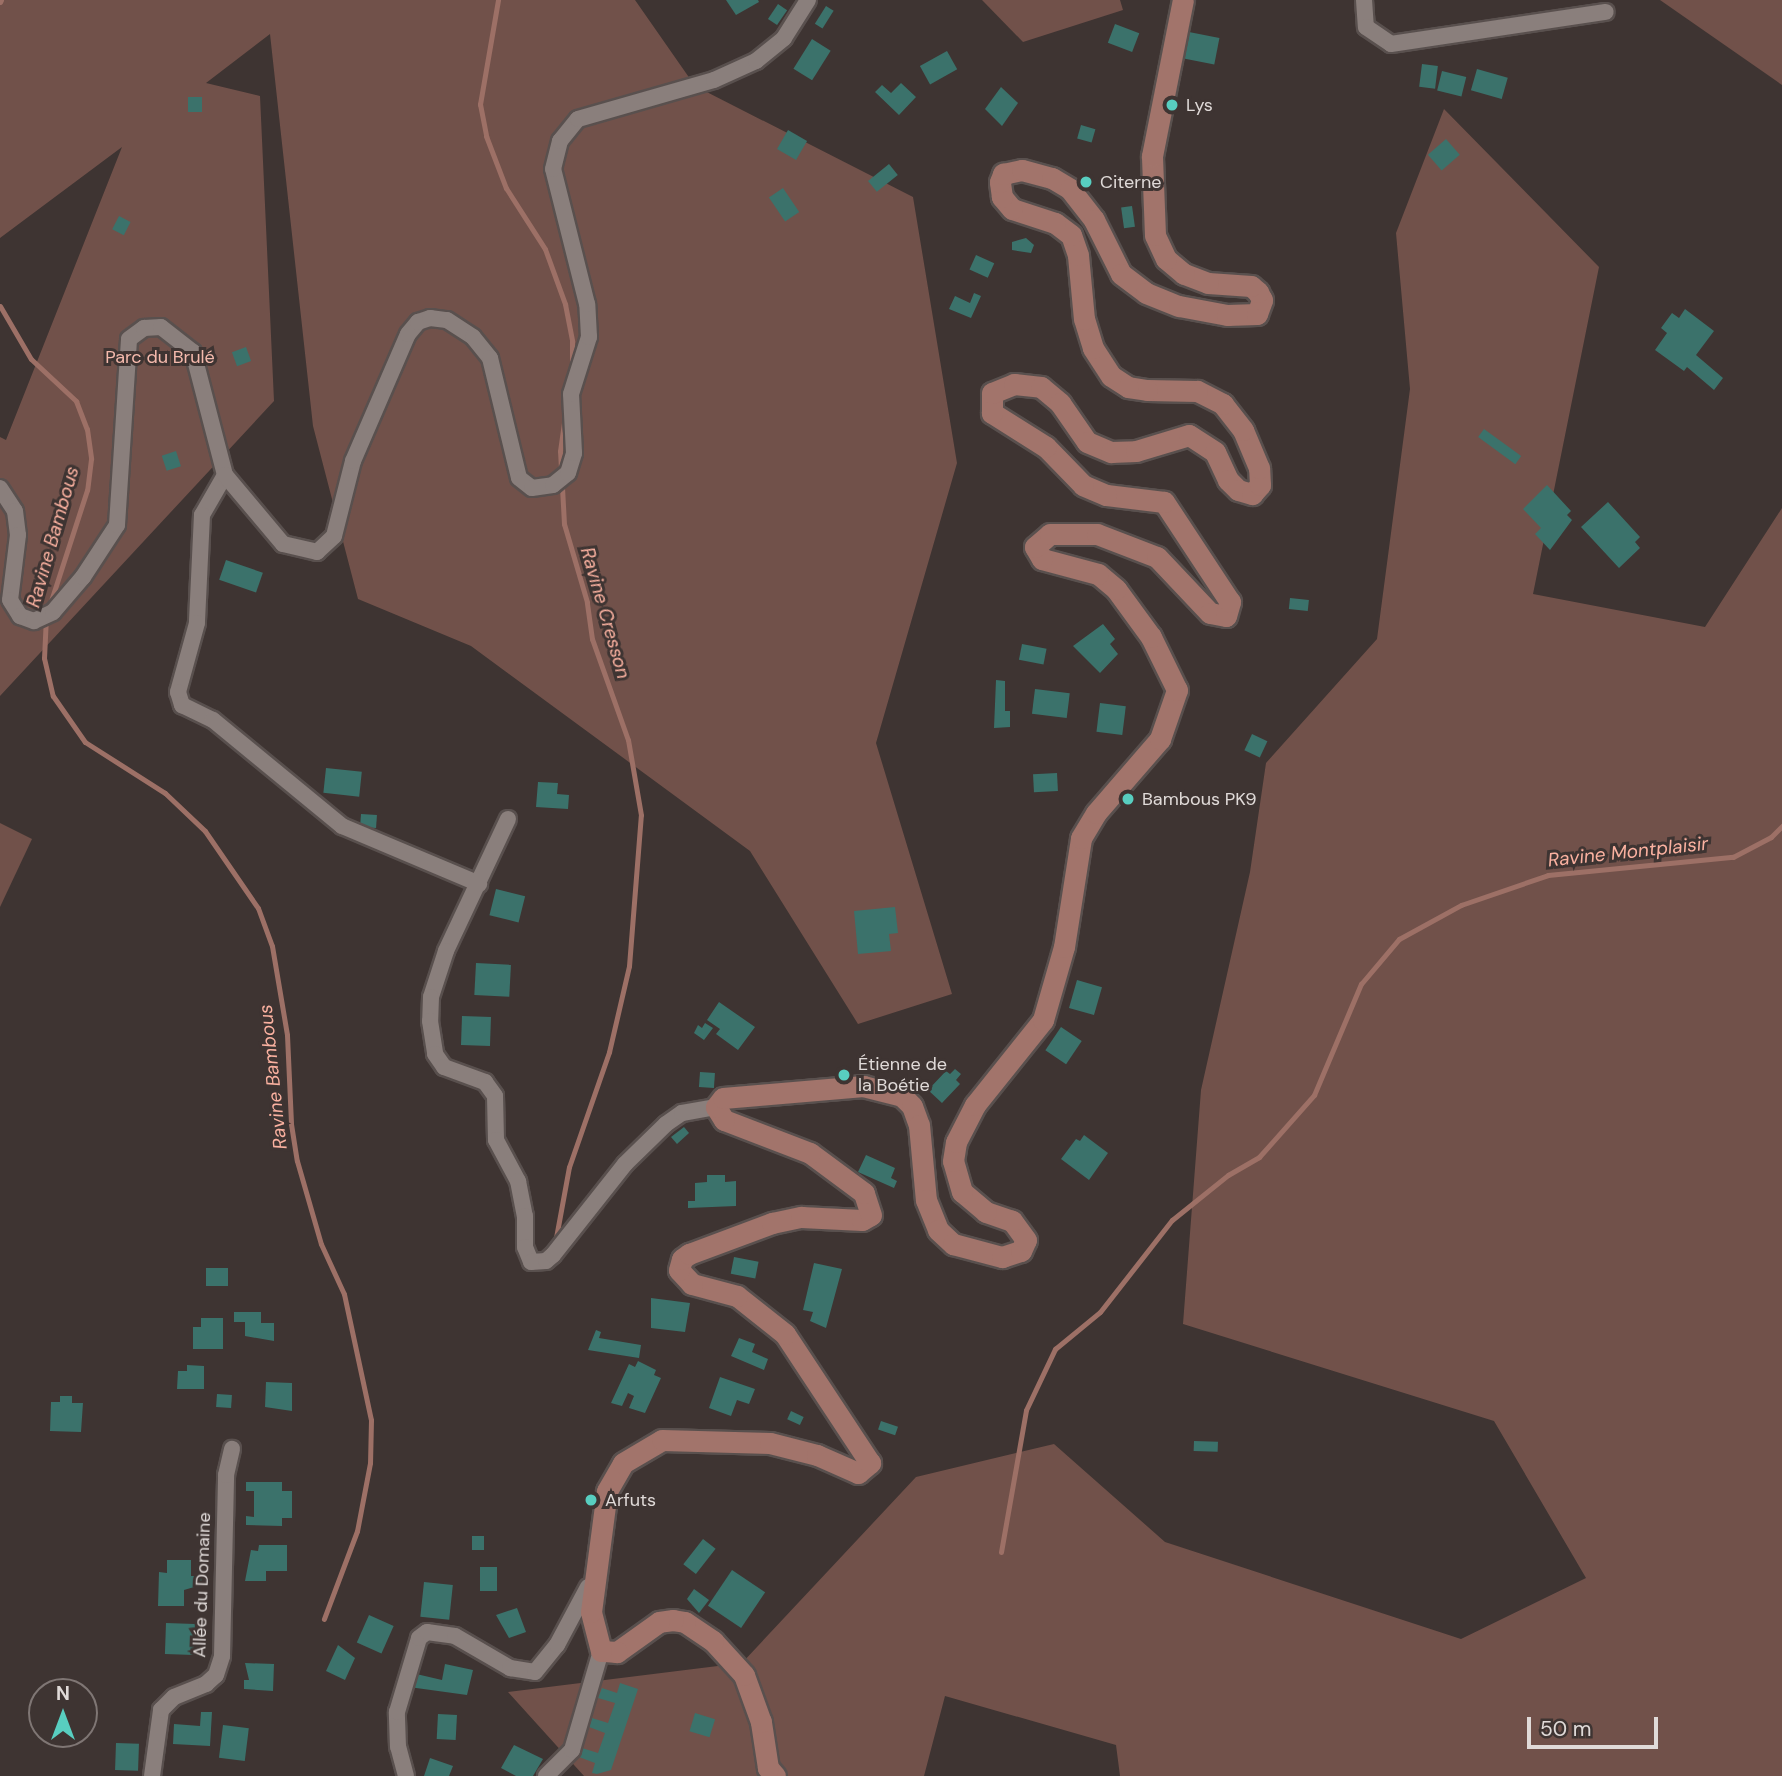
<!DOCTYPE html>
<html>
<head>
<meta charset="utf-8">
<style>
	body { margin:0 }
	#map { position:relative; width:1782px; height:1776px; overflow:hidden; background:#3e3432; font-family:"DM Sans",sans-serif }
	div>[style] { position:absolute }
	.green>* { inset:0; background:#71514a }
	.stream>* { height:5px; margin:-2.5px; padding:0 2.5px; transform-origin:2.5px; border-radius:2.5px; background:#9d7066 }
	.building>* { inset:0; background:#3b726b; transform-origin:0 0 }
	.roads { filter:drop-shadow(2px 0 #59504e) drop-shadow(-2px 0 #59504e) drop-shadow(0 2px #59504e) drop-shadow(0 -2px #59504e) }
	.street>* { height:16px; margin:-8px; padding:0 8px; transform-origin:8px; border-radius:8px; background:#8a7f7c }
	.secondary>* { height:21px; margin:-10.5px; padding:0 10.5px; transform-origin:10.5px; border-radius:10.5px; background:#a2746b }
	.dots>* { width:19px; height:19px; translate:-50% -50%; box-sizing:border-box; border:4px solid #3e3432; border-radius:50% }
	span { translate:-50% -50%; white-space:nowrap; text-align:center; line-height:1.15; -webkit-text-stroke:6px #3e3432; paint-order:stroke }
	.poi-label { font-size:18px; color:#e0dad8 }
	.left { translate:0 -50%; text-align:left }
	.park-label { font-size:18px; color:#f5baad }
	.street-label { font-size:18px; color:#e0dad8 }
	.water-label { font-size:19px; color:#fab1a0; font-style:italic }
	.north { position:absolute; left:28px; top:1678px; width:70px; height:70px; box-sizing:border-box; background:#3e3432; border:2px solid #7f7674; border-radius:50%; rotate:0deg; font-size:19px; font-weight:700; line-height:28px; text-align:center; color:#e0dad8 }
	.north::after { content:''; display:block; margin:auto; width:24px; height:32px; background:#58cec0; clip-path:polygon(50% 0,100% 100%,50% 72%,0 100%) }
	.scale { position:absolute; left:1527px; top:1717px; width:131px; height:32px; box-sizing:border-box; border:4px solid #e0dad8; border-top:0; padding-left:9px; font-size:21px; line-height:24px; white-space:nowrap; color:#e0dad8; -webkit-text-stroke:5px #3e3432; paint-order:stroke }
</style>
</head>
<body>
<div id="map">
	<div class="green">
		<div style="clip-path:polygon(0 0,635px 0,695px 86px,913px 197px,957px 463px,876px 743px,952px 994px,858px 1024px,750px 851px,471px 646px,358px 599px,313px 426px,270px 34px,206px 83px,260px 96px,274px 401px,0 696px,0 437px,6px 440px,122px 147px,0 238px)"></div>
		<div style="clip-path:polygon(982px 0,1120px 0,1123px 10px,1023px 42px)"></div>
		<div style="clip-path:polygon(1660px 0,1782px 0,1782px 85px)"></div>
		<div style="clip-path:polygon(1444px 109px,1599px 267px,1533px 594px,1705px 627px,1782px 508px,1782px 1776px,1120px 1776px,1116px 1745px,945px 1696px,924px 1776px,584px 1776px,508px 1692px,742px 1663px,916px 1477px,1054px 1444px,1165px 1542px,1461px 1639px,1586px 1578px,1494px 1421px,1183px 1324px,1201px 1090px,1250px 872px,1266px 763px,1377px 639px,1410px 389px,1396px 233px)"></div>
		<div style="clip-path:polygon(0 823px,32px 839px,0 907px)"></div>
	</div>
	<div class="stream">
		<div style="left:498px;top:0;width:106px;rotate:99.8deg"></div>
		<div style="left:480px;top:104px;width:33px;rotate:79deg"></div>
		<div style="left:486px;top:136px;width:56px;rotate:69deg"></div>
		<div style="left:506px;top:188px;width:72px;rotate:57.4deg"></div>
		<div style="left:545px;top:249px;width:59px;rotate:70deg"></div>
		<div style="left:565px;top:304px;width:38px;rotate:79deg"></div>
		<div style="left:572px;top:341px;width:30px;rotate:90deg"></div>
		<div style="left:0;top:2px;width:2px;rotate:-63deg"></div>
		<div style="left:0;top:306px;width:61px;rotate:59.7deg"></div>
		<div style="left:31px;top:359px;width:62px;rotate:43deg"></div>
		<div style="left:76px;top:401px;width:30px;rotate:69deg"></div>
		<div style="left:87px;top:429px;width:30px;rotate:82deg"></div>
		<div style="left:91px;top:459px;width:31px;rotate:97deg"></div>
		<div style="left:87px;top:490px;width:133px;rotate:108deg"></div>
		<div style="left:46px;top:616px;width:42px;rotate:92.7deg"></div>
		<div style="left:44px;top:658px;width:39px;rotate:77deg"></div>
		<div style="left:53px;top:696px;width:56px;rotate:55.2deg"></div>
		<div style="left:85px;top:742px;width:95px;rotate:32.5deg"></div>
		<div style="left:165px;top:793px;width:55px;rotate:43.5deg"></div>
		<div style="left:205px;top:831px;width:93px;rotate:55.5deg"></div>
		<div style="left:258px;top:908px;width:40px;rotate:69.8deg"></div>
		<div style="left:272px;top:946px;width:90px;rotate:80.4deg"></div>
		<div style="left:287px;top:1035px;width:89px;rotate:87.4deg"></div>
		<div style="left:291px;top:1124px;width:37px;rotate:81deg"></div>
		<div style="left:297px;top:1161px;width:86px;rotate:73.9deg"></div>
		<div style="left:321px;top:1244px;width:55px;rotate:65.3deg"></div>
		<div style="left:344px;top:1294px;width:129px;rotate:77.9deg"></div>
		<div style="left:371px;top:1420px;width:43px;rotate:91.3deg"></div>
		<div style="left:370px;top:1463px;width:69px;rotate:100.8deg"></div>
		<div style="left:357px;top:1531px;width:94px;rotate:110.6deg"></div>
		<div style="left:555px;top:1243px;width:77px;rotate:-79.6deg"></div>
		<div style="left:569px;top:1167px;width:122px;rotate:-70.8deg"></div>
		<div style="left:609px;top:1052px;width:88px;rotate:-76.9deg"></div>
		<div style="left:629px;top:966px;width:151px;rotate:-85.5deg"></div>
		<div style="left:641px;top:815px;width:76px;rotate:-99.8deg"></div>
		<div style="left:628px;top:740px;width:107px;rotate:-109.6deg"></div>
		<div style="left:592px;top:639px;width:37px;rotate:-98deg"></div>
		<div style="left:587px;top:602px;width:81px;rotate:-106.4deg"></div>
		<div style="left:564px;top:524px;width:73px;rotate:-93.1deg"></div>
		<div style="left:560px;top:451px;width:36px;rotate:-82deg"></div>
		<div style="left:1001px;top:1552px;width:144px;rotate:-80deg"></div>
		<div style="left:1026px;top:1410px;width:68px;rotate:-64.6deg"></div>
		<div style="left:1055px;top:1349px;width:58px;rotate:-39.4deg"></div>
		<div style="left:1100px;top:1312px;width:117px;rotate:-52deg"></div>
		<div style="left:1172px;top:1220px;width:72px;rotate:-38.8deg"></div>
		<div style="left:1228px;top:1175px;width:36px;rotate:-30deg"></div>
		<div style="left:1259px;top:1157px;width:83px;rotate:-48.4deg"></div>
		<div style="left:1314px;top:1095px;width:121px;rotate:-67.1deg"></div>
		<div style="left:1361px;top:984px;width:59px;rotate:-49.8deg"></div>
		<div style="left:1399px;top:939px;width:71px;rotate:-28.7deg"></div>
		<div style="left:1461px;top:905px;width:92px;rotate:-19deg"></div>
		<div style="left:1548px;top:875px;width:186px;rotate:-5.6deg"></div>
		<div style="left:1733px;top:857px;width:43px;rotate:-27.8deg"></div>
		<div style="left:1771px;top:837px;width:16px;rotate:-45deg"></div>
	</div>
	<div class="building">
		<div style="clip-path:polygon(726px 0,758px 0,759px 2px,736px 15px)"></div>
		<div style="left:778px;top:4px;width:11px;height:18px;rotate:34deg"></div>
		<div style="left:826px;top:6px;width:9px;height:21px;rotate:32deg"></div>
		<div style="left:1115px;top:24px;width:26px;height:20px;rotate:21deg"></div>
		<div style="left:1189px;top:32px;width:31px;height:27px;rotate:11deg"></div>
		<div style="left:812px;top:39px;width:22px;height:35px;rotate:32deg"></div>
		<div style="left:947px;top:51px;width:21px;height:31px;rotate:61deg"></div>
		<div style="left:1422px;top:64px;width:16px;height:23px;rotate:7deg"></div>
		<div style="left:1477px;top:69px;width:32px;height:22px;rotate:16deg"></div>
		<div style="left:1442px;top:71px;width:25px;height:20px;rotate:14deg"></div>
		<div style="clip-path:polygon(901px 83px,916px 97px,899px 115px,875px 92px,882px 85px,891px 93px)"></div>
		<div style="clip-path:polygon(1001px 87px,1018px 103px,1002px 126px,985px 109px)"></div>
		<div style="left:188px;top:97px;width:14px;height:15px"></div>
		<div style="left:1081px;top:125px;width:15px;height:14px;rotate:16deg"></div>
		<div style="left:788px;top:130px;width:22px;height:22px;rotate:30deg"></div>
		<div style="left:1446px;top:139px;width:21px;height:24px;rotate:49deg"></div>
		<div style="left:889px;top:164px;width:14px;height:27px;rotate:51deg"></div>
		<div style="left:783px;top:188px;width:29px;height:17px;rotate:56deg"></div>
		<div style="left:1132px;top:206px;width:21px;height:11px;rotate:82deg"></div>
		<div style="left:119px;top:216px;width:13px;height:15px;rotate:27deg"></div>
		<div style="clip-path:polygon(1026px 238px,1034px 245px,1031px 253px,1012px 250px,1012px 242px)"></div>
		<div style="left:976px;top:255px;width:20px;height:16px;rotate:24deg"></div>
		<div style="clip-path:polygon(974px 293px,981px 296px,971px 318px,949px 309px,955px 296px,970px 303px)"></div>
		<div style="clip-path:polygon(1685px 309px,1714px 331px,1696px 355px,1723px 378px,1714px 390px,1687px 367px,1684px 371px,1655px 350px,1667px 333px,1661px 328px,1672px 313px,1679px 318px)"></div>
		<div style="left:246px;top:347px;width:15px;height:15px;rotate:70deg"></div>
		<div style="left:1484px;top:429px;width:46px;height:10px;rotate:36deg"></div>
		<div style="left:176px;top:451px;width:16px;height:15px;rotate:72deg"></div>
		<div style="clip-path:polygon(1547px 485px,1571px 511px,1567px 515px,1572px 520px,1550px 550px,1535px 534px,1541px 528px,1523px 509px)"></div>
		<div style="clip-path:polygon(1608px 502px,1640px 537px,1635px 542px,1640px 548px,1619px 568px,1581px 527px)"></div>
		<div style="left:226px;top:560px;width:39px;height:21px;rotate:19deg"></div>
		<div style="left:1290px;top:598px;width:19px;height:11px;rotate:6deg"></div>
		<div style="clip-path:polygon(1103px 624px,1115px 639px,1110px 644px,1118px 654px,1100px 673px,1073px 646px)"></div>
		<div style="left:1022px;top:644px;width:25px;height:16px;rotate:11deg"></div>
		<div style="clip-path:polygon(996px 680px,1005px 681px,1005px 711px,1010px 711px,1010px 727px,994px 728px)"></div>
		<div style="left:1035px;top:689px;width:35px;height:25px;rotate:7deg"></div>
		<div style="left:1100px;top:703px;width:26px;height:29px;rotate:7deg"></div>
		<div style="left:1252px;top:734px;width:17px;height:18px;rotate:25deg"></div>
		<div style="left:326px;top:768px;width:36px;height:25px;rotate:6deg"></div>
		<div style="left:1057px;top:773px;width:18px;height:24px;rotate:87deg"></div>
		<div style="clip-path:polygon(538px 782px,558px 783px,557px 794px,569px 795px,568px 809px,536px 807px)"></div>
		<div style="left:361px;top:814px;width:16px;height:13px;rotate:4deg"></div>
		<div style="left:496px;top:889px;width:30px;height:27px;rotate:14deg"></div>
		<div style="clip-path:polygon(895px 907px,898px 933px,889px 934px,891px 951px,858px 954px,854px 911px)"></div>
		<div style="left:476px;top:963px;width:35px;height:32px;rotate:3deg"></div>
		<div style="left:1077px;top:980px;width:26px;height:29px;rotate:16deg"></div>
		<div style="clip-path:polygon(719px 1002px,755px 1027px,738px 1050px,716px 1034px,720px 1029px,707px 1020px)"></div>
		<div style="left:462px;top:1016px;width:29px;height:29px;rotate:2deg"></div>
		<div style="clip-path:polygon(705px 1023px,713px 1028px,704px 1040px,694px 1033px,698px 1025px,702px 1028px)"></div>
		<div style="left:1061px;top:1027px;width:25px;height:28px;rotate:34deg"></div>
		<div style="clip-path:polygon(955px 1069px,961px 1074px,956px 1080px,960px 1084px,942px 1103px,928px 1090px,946px 1071px,950px 1074px)"></div>
		<div style="left:700px;top:1072px;width:15px;height:15px;rotate:4deg"></div>
		<div style="clip-path:polygon(684px 1127px,689px 1133px,677px 1144px,671px 1137px)"></div>
		<div style="clip-path:polygon(1084px 1135px,1108px 1153px,1089px 1180px,1061px 1159px,1076px 1139px,1080px 1141px)"></div>
		<div style="clip-path:polygon(866px 1155px,895px 1168px,891px 1178px,897px 1181px,894px 1188px,858px 1172px)"></div>
		<div style="clip-path:polygon(707px 1175px,725px 1175px,725px 1182px,736px 1181px,736px 1206px,688px 1208px,688px 1201px,695px 1201px,695px 1183px,707px 1182px)"></div>
		<div style="left:734px;top:1257px;width:25px;height:17px;rotate:11deg"></div>
		<div style="clip-path:polygon(814px 1263px,842px 1269px,826px 1328px,810px 1321px,813px 1312px,803px 1310px)"></div>
		<div style="left:206px;top:1268px;width:22px;height:18px"></div>
		<div style="clip-path:polygon(651px 1298px,690px 1303px,685px 1332px,651px 1328px)"></div>
		<div style="clip-path:polygon(234px 1312px,261px 1312px,261px 1323px,274px 1323px,274px 1341px,245px 1336px,245px 1322px,234px 1322px)"></div>
		<div style="clip-path:polygon(201px 1318px,223px 1318px,223px 1349px,193px 1349px,193px 1327px,201px 1327px)"></div>
		<div style="clip-path:polygon(596px 1330px,601px 1332px,599px 1338px,641px 1345px,639px 1358px,588px 1350px)"></div>
		<div style="clip-path:polygon(739px 1338px,755px 1344px,752px 1352px,768px 1359px,764px 1370px,731px 1356px)"></div>
		<div style="clip-path:polygon(638px 1361px,656px 1370px,654px 1375px,661px 1378px,645px 1413px,629px 1408px,634px 1396px,628px 1393px,622px 1406px,611px 1403px,629px 1364px,635px 1367px)"></div>
		<div style="clip-path:polygon(187px 1365px,204px 1366px,204px 1389px,177px 1389px,178px 1371px,187px 1371px)"></div>
		<div style="clip-path:polygon(720px 1377px,755px 1389px,749px 1404px,737px 1400px,731px 1416px,709px 1408px)"></div>
		<div style="clip-path:polygon(266px 1382px,292px 1383px,292px 1411px,265px 1407px)"></div>
		<div style="left:217px;top:1394px;width:15px;height:13px;rotate:4deg"></div>
		<div style="clip-path:polygon(60px 1396px,72px 1396px,72px 1403px,83px 1403px,81px 1432px,50px 1431px,51px 1402px,60px 1402px)"></div>
		<div style="left:791px;top:1411px;width:14px;height:9px;rotate:25deg"></div>
		<div style="left:881px;top:1421px;width:18px;height:9px;rotate:19deg"></div>
		<div style="left:1194px;top:1441px;width:24px;height:10px;rotate:2deg"></div>
		<div style="clip-path:polygon(246px 1482px,282px 1482px,282px 1491px,292px 1491px,292px 1518px,282px 1518px,282px 1526px,246px 1525px,246px 1516px,254px 1517px,254px 1491px,246px 1491px)"></div>
		<div style="left:472px;top:1536px;width:12px;height:14px"></div>
		<div style="left:703px;top:1539px;width:16px;height:32px;rotate:38deg"></div>
		<div style="clip-path:polygon(259px 1545px,287px 1545px,287px 1571px,266px 1571px,266px 1581px,245px 1581px,251px 1550px,258px 1551px)"></div>
		<div style="clip-path:polygon(167px 1560px,191px 1560px,191px 1576px,202px 1576px,201px 1585px,184px 1590px,184px 1606px,158px 1606px,159px 1572px,167px 1573px)"></div>
		<div style="left:497px;top:1567px;width:24px;height:17px;rotate:90deg"></div>
		<div style="left:732px;top:1570px;width:40px;height:43px;rotate:34deg"></div>
		<div style="left:424px;top:1582px;width:29px;height:35px;rotate:6deg"></div>
		<div style="clip-path:polygon(694px 1589px,709px 1600px,699px 1613px,687px 1599px)"></div>
		<div style="clip-path:polygon(517px 1608px,526px 1632px,509px 1638px,496px 1615px)"></div>
		<div style="left:369px;top:1615px;width:27px;height:30px;rotate:24deg"></div>
		<div style="left:166px;top:1623px;width:29px;height:31px;rotate:2deg"></div>
		<div style="clip-path:polygon(338px 1645px,355px 1658px,345px 1680px,326px 1671px)"></div>
		<div style="clip-path:polygon(245px 1663px,274px 1664px,273px 1691px,244px 1689px,244px 1680px,249px 1680px)"></div>
		<div style="clip-path:polygon(445px 1664px,473px 1670px,467px 1695px,409px 1687px,412px 1673px,442px 1680px)"></div>
		<div style="clip-path:polygon(620px 1683px,638px 1689px,611px 1770px,597px 1774px,592px 1773px,595px 1763px,579px 1757px,582px 1748px,598px 1753px,605px 1733px,589px 1727px,592px 1718px,608px 1723px,615px 1703px,598px 1698px,602px 1688px,617px 1693px)"></div>
		<div style="clip-path:polygon(201px 1712px,212px 1712px,210px 1746px,173px 1744px,174px 1724px,200px 1726px)"></div>
		<div style="left:695px;top:1713px;width:21px;height:19px;rotate:17deg"></div>
		<div style="left:438px;top:1714px;width:19px;height:25px;rotate:3deg"></div>
		<div style="left:223px;top:1725px;width:26px;height:33px;rotate:7deg"></div>
		<div style="left:116px;top:1743px;width:23px;height:27px;rotate:2deg"></div>
		<div style="clip-path:polygon(514px 1745px,543px 1759px,533px 1776px,516px 1776px,501px 1768px)"></div>
		<div style="clip-path:polygon(430px 1758px,453px 1766px,449px 1776px,424px 1776px)"></div>
	</div>
	<div class="roads">
		<div class="street">
			<div style="left:1364px;top:0;width:27px;rotate:86deg"></div>
			<div style="left:1366px;top:27px;width:30px;rotate:34deg"></div>
			<div style="left:1391px;top:44px;width:217px;rotate:-8.5deg"></div>
			<div style="left:225px;top:475px;width:46px;rotate:119.9deg"></div>
			<div style="left:202px;top:515px;width:108px;rotate:92.7deg"></div>
			<div style="left:197px;top:623px;width:72px;rotate:105.4deg"></div>
			<div style="left:178px;top:692px;width:14px;rotate:73deg"></div>
			<div style="left:182px;top:705px;width:34px;rotate:26deg"></div>
			<div style="left:213px;top:720px;width:167px;rotate:39.4deg"></div>
			<div style="left:342px;top:826px;width:149px;rotate:22.9deg"></div>
			<div style="left:0;top:488px;width:27px;rotate:57deg"></div>
			<div style="left:15px;top:511px;width:24px;rotate:83deg"></div>
			<div style="left:18px;top:535px;width:65px;rotate:97deg"></div>
			<div style="left:10px;top:600px;width:19px;rotate:58deg"></div>
			<div style="left:20px;top:616px;width:15px;rotate:20deg"></div>
			<div style="left:34px;top:621px;width:21px;rotate:-25deg"></div>
			<div style="left:53px;top:612px;width:46px;rotate:-49.4deg"></div>
			<div style="left:83px;top:577px;width:62px;rotate:-56.8deg"></div>
			<div style="left:117px;top:525px;width:186px;rotate:-86.3deg"></div>
			<div style="left:129px;top:339px;width:19px;rotate:-36deg"></div>
			<div style="left:144px;top:328px;width:17px;rotate:-3deg"></div>
			<div style="left:161px;top:327px;width:41px;rotate:38deg"></div>
			<div style="left:193px;top:352px;width:127px;rotate:75.4deg"></div>
			<div style="left:225px;top:475px;width:90px;rotate:50deg"></div>
			<div style="left:283px;top:544px;width:35px;rotate:13deg"></div>
			<div style="left:317px;top:552px;width:23px;rotate:-43deg"></div>
			<div style="left:334px;top:536px;width:77px;rotate:-75.8deg"></div>
			<div style="left:353px;top:461px;width:138px;rotate:-66.6deg"></div>
			<div style="left:408px;top:334px;width:16px;rotate:-50deg"></div>
			<div style="left:418px;top:322px;width:13px;rotate:-18deg"></div>
			<div style="left:430px;top:318px;width:17px;rotate:7deg"></div>
			<div style="left:447px;top:320px;width:31px;rotate:33deg"></div>
			<div style="left:473px;top:337px;width:27px;rotate:51deg"></div>
			<div style="left:490px;top:358px;width:123px;rotate:76.4deg"></div>
			<div style="left:519px;top:478px;width:16px;rotate:38deg"></div>
			<div style="left:532px;top:488px;width:21px;rotate:-8deg"></div>
			<div style="left:553px;top:485px;width:19px;rotate:-39deg"></div>
			<div style="left:568px;top:473px;width:21px;rotate:-73deg"></div>
			<div style="left:574px;top:453px;width:59px;rotate:-92.9deg"></div>
			<div style="left:571px;top:394px;width:60px;rotate:-72.5deg"></div>
			<div style="left:589px;top:337px;width:33px;rotate:-93deg"></div>
			<div style="left:587px;top:304px;width:139px;rotate:-104.1deg"></div>
			<div style="left:553px;top:169px;width:29px;rotate:-76deg"></div>
			<div style="left:560px;top:141px;width:28px;rotate:-51deg"></div>
			<div style="left:578px;top:119px;width:141px;rotate:-16deg"></div>
			<div style="left:714px;top:80px;width:46px;rotate:-24.3deg"></div>
			<div style="left:756px;top:61px;width:36px;rotate:-39deg"></div>
			<div style="left:784px;top:38px;width:45px;rotate:-57.7deg"></div>
			<div style="left:508px;top:819px;width:146px;rotate:115.2deg"></div>
			<div style="left:446px;top:951px;width:48px;rotate:108.1deg"></div>
			<div style="left:431px;top:997px;width:24px;rotate:92deg"></div>
			<div style="left:430px;top:1021px;width:33px;rotate:81deg"></div>
			<div style="left:435px;top:1054px;width:16px;rotate:55deg"></div>
			<div style="left:444px;top:1067px;width:44px;rotate:20.1deg"></div>
			<div style="left:485px;top:1082px;width:17px;rotate:54deg"></div>
			<div style="left:495px;top:1096px;width:44px;rotate:88.7deg"></div>
			<div style="left:496px;top:1140px;width:47px;rotate:61.8deg"></div>
			<div style="left:518px;top:1181px;width:36px;rotate:79deg"></div>
			<div style="left:525px;top:1216px;width:31px;rotate:90deg"></div>
			<div style="left:525px;top:1247px;width:16px;rotate:68deg"></div>
			<div style="left:531px;top:1262px;width:15px;rotate:-4deg"></div>
			<div style="left:546px;top:1261px;width:9px;rotate:-41deg"></div>
			<div style="left:553px;top:1255px;width:116px;rotate:-51.6deg"></div>
			<div style="left:625px;top:1164px;width:57px;rotate:-44.3deg"></div>
			<div style="left:666px;top:1124px;width:19px;rotate:-35deg"></div>
			<div style="left:682px;top:1113px;width:35px;rotate:-10deg"></div>
			<div style="left:152px;top:1776px;width:67px;rotate:-82.2deg"></div>
			<div style="left:161px;top:1710px;width:18px;rotate:-45deg"></div>
			<div style="left:174px;top:1697px;width:35px;rotate:-22deg"></div>
			<div style="left:206px;top:1684px;width:13px;rotate:-42deg"></div>
			<div style="left:216px;top:1675px;width:20px;rotate:-72deg"></div>
			<div style="left:222px;top:1656px;width:181px;rotate:-88.7deg"></div>
			<div style="left:226px;top:1475px;width:27px;rotate:-77deg"></div>
			<div style="left:406px;top:1776px;width:30px;rotate:-105deg"></div>
			<div style="left:398px;top:1747px;width:35px;rotate:-92deg"></div>
			<div style="left:397px;top:1712px;width:77px;rotate:-73.4deg"></div>
			<div style="left:419px;top:1638px;width:10px;rotate:-37deg"></div>
			<div style="left:427px;top:1632px;width:28px;rotate:8deg"></div>
			<div style="left:455px;top:1636px;width:64px;rotate:30.2deg"></div>
			<div style="left:510px;top:1668px;width:25px;rotate:9deg"></div>
			<div style="left:535px;top:1672px;width:35px;rotate:-51deg"></div>
			<div style="left:557px;top:1645px;width:66px;rotate:-61.9deg"></div>
			<div style="left:546px;top:1776px;width:37px;rotate:-45deg"></div>
			<div style="left:572px;top:1750px;width:103px;rotate:-73.7deg"></div>
		</div>
		<div class="secondary">
			<div style="left:775px;top:1776px;width:11px;rotate:-131deg"></div>
			<div style="left:768px;top:1768px;width:47px;rotate:-98.7deg"></div>
			<div style="left:761px;top:1722px;width:50px;rotate:-109.9deg"></div>
			<div style="left:744px;top:1675px;width:46px;rotate:-132.4deg"></div>
			<div style="left:713px;top:1641px;width:34px;rotate:-146deg"></div>
			<div style="left:685px;top:1622px;width:12px;rotate:-171deg"></div>
			<div style="left:673px;top:1620px;width:14px;rotate:172deg"></div>
			<div style="left:659px;top:1622px;width:52px;rotate:144.5deg"></div>
			<div style="left:617px;top:1652px;width:16px;rotate:-176deg"></div>
			<div style="left:601px;top:1651px;width:40px;rotate:-104.4deg"></div>
			<div style="left:591px;top:1612px;width:122px;rotate:-82.5deg"></div>
			<div style="left:607px;top:1491px;width:32px;rotate:-60deg"></div>
			<div style="left:623px;top:1463px;width:45px;rotate:-30.5deg"></div>
			<div style="left:662px;top:1440px;width:108px;rotate:1.6deg"></div>
			<div style="left:770px;top:1443px;width:49px;rotate:14.3deg"></div>
			<div style="left:817px;top:1455px;width:45px;rotate:23.7deg"></div>
			<div style="left:858px;top:1473px;width:16px;rotate:-40deg"></div>
			<div style="left:870px;top:1463px;width:154px;rotate:-123.4deg"></div>
			<div style="left:785px;top:1334px;width:61px;rotate:-141.6deg"></div>
			<div style="left:737px;top:1296px;width:47px;rotate:-165.1deg"></div>
			<div style="left:692px;top:1284px;width:19px;rotate:-133deg"></div>
			<div style="left:679px;top:1270px;width:11px;rotate:-75deg"></div>
			<div style="left:682px;top:1259px;width:9px;rotate:-36deg"></div>
			<div style="left:689px;top:1254px;width:89px;rotate:-20.5deg"></div>
			<div style="left:772px;top:1223px;width:30px;rotate:-12deg"></div>
			<div style="left:801px;top:1217px;width:61px;rotate:2.8deg"></div>
			<div style="left:862px;top:1220px;width:10px;rotate:-29deg"></div>
			<div style="left:871px;top:1215px;width:23px;rotate:-108deg"></div>
			<div style="left:864px;top:1193px;width:67px;rotate:-143.5deg"></div>
			<div style="left:810px;top:1153px;width:92px;rotate:-159deg"></div>
			<div style="left:724px;top:1120px;width:15px;rotate:-122deg"></div>
			<div style="left:716px;top:1107px;width:11px;rotate:-52deg"></div>
			<div style="left:723px;top:1098px;width:141px;rotate:-4.9deg"></div>
			<div style="left:863px;top:1086px;width:40px;rotate:14.4deg"></div>
			<div style="left:902px;top:1096px;width:14px;rotate:45deg"></div>
			<div style="left:912px;top:1106px;width:20px;rotate:70deg"></div>
			<div style="left:919px;top:1125px;width:75px;rotate:84.7deg"></div>
			<div style="left:926px;top:1200px;width:32px;rotate:68deg"></div>
			<div style="left:938px;top:1230px;width:21px;rotate:43deg"></div>
			<div style="left:953px;top:1244px;width:51px;rotate:14.9deg"></div>
			<div style="left:1002px;top:1257px;width:20px;rotate:-18deg"></div>
			<div style="left:1021px;top:1251px;width:12px;rotate:-66deg"></div>
			<div style="left:1026px;top:1240px;width:24px;rotate:-126deg"></div>
			<div style="left:1012px;top:1221px;width:28px;rotate:-161deg"></div>
			<div style="left:986px;top:1212px;width:31px;rotate:-140deg"></div>
			<div style="left:962px;top:1192px;width:32px;rotate:-106deg"></div>
			<div style="left:953px;top:1161px;width:19px;rotate:-81deg"></div>
			<div style="left:956px;top:1142px;width:42px;rotate:-62.8deg"></div>
			<div style="left:975px;top:1105px;width:109px;rotate:-51.3deg"></div>
			<div style="left:1043px;top:1020px;width:76px;rotate:-74deg"></div>
			<div style="left:1064px;top:947px;width:110px;rotate:-81.1deg"></div>
			<div style="left:1081px;top:838px;width:29px;rotate:-59deg"></div>
			<div style="left:1096px;top:813px;width:98px;rotate:-49.1deg"></div>
			<div style="left:1160px;top:739px;width:52px;rotate:-70.9deg"></div>
			<div style="left:1177px;top:690px;width:59px;rotate:-116.1deg"></div>
			<div style="left:1151px;top:637px;width:59px;rotate:-126.1deg"></div>
			<div style="left:1116px;top:589px;width:23px;rotate:-140deg"></div>
			<div style="left:1098px;top:574px;width:58px;rotate:-165deg"></div>
			<div style="left:1042px;top:559px;width:14px;rotate:-120deg"></div>
			<div style="left:1035px;top:547px;width:20px;rotate:-41deg"></div>
			<div style="left:1050px;top:534px;width:47px"></div>
			<div style="left:1097px;top:534px;width:64px;rotate:21deg"></div>
			<div style="left:1157px;top:557px;width:77px;rotate:46.6deg"></div>
			<div style="left:1210px;top:613px;width:16px;rotate:11deg"></div>
			<div style="left:1226px;top:616px;width:15px;rotate:-74deg"></div>
			<div style="left:1230px;top:602px;width:120px;rotate:-123.4deg"></div>
			<div style="left:1164px;top:502px;width:58px;rotate:-173.1deg"></div>
			<div style="left:1106px;top:495px;width:25px;rotate:-157deg"></div>
			<div style="left:1083px;top:485px;width:53px;rotate:-134.2deg"></div>
			<div style="left:1046px;top:447px;width:64px;rotate:-147.8deg"></div>
			<div style="left:992px;top:413px;width:20px;rotate:-90deg"></div>
			<div style="left:992px;top:393px;width:24px;rotate:-22deg"></div>
			<div style="left:1014px;top:384px;width:27px;rotate:6deg"></div>
			<div style="left:1041px;top:387px;width:25px;rotate:40deg"></div>
			<div style="left:1060px;top:403px;width:47px;rotate:55.3deg"></div>
			<div style="left:1087px;top:442px;width:26px;rotate:23deg"></div>
			<div style="left:1111px;top:452px;width:25px;rotate:-2deg"></div>
			<div style="left:1136px;top:451px;width:55px;rotate:-16.8deg"></div>
			<div style="left:1189px;top:435px;width:31px;rotate:33deg"></div>
			<div style="left:1215px;top:452px;width:31px;rotate:65deg"></div>
			<div style="left:1228px;top:480px;width:14px;rotate:45deg"></div>
			<div style="left:1238px;top:490px;width:15px;rotate:16deg"></div>
			<div style="left:1252px;top:494px;width:12px;rotate:-48deg"></div>
			<div style="left:1260px;top:485px;width:17px;rotate:-93deg"></div>
			<div style="left:1259px;top:468px;width:41px;rotate:-112.8deg"></div>
			<div style="left:1243px;top:430px;width:33px;rotate:-128deg"></div>
			<div style="left:1223px;top:404px;width:29px;rotate:-153deg"></div>
			<div style="left:1197px;top:391px;width:50px;rotate:-178.9deg"></div>
			<div style="left:1147px;top:390px;width:19px;rotate:-171deg"></div>
			<div style="left:1128px;top:387px;width:20px;rotate:-147deg"></div>
			<div style="left:1111px;top:376px;width:33px;rotate:-123deg"></div>
			<div style="left:1093px;top:348px;width:30px;rotate:-107deg"></div>
			<div style="left:1084px;top:319px;width:64px;rotate:-95.4deg"></div>
			<div style="left:1078px;top:255px;width:21px;rotate:-109deg"></div>
			<div style="left:1071px;top:235px;width:20px;rotate:-143deg"></div>
			<div style="left:1055px;top:223px;width:45px;rotate:-162deg"></div>
			<div style="left:1012px;top:209px;width:16px;rotate:-130deg"></div>
			<div style="left:1002px;top:197px;width:15px;rotate:-98deg"></div>
			<div style="left:1000px;top:182px;width:9px;rotate:-69deg"></div>
			<div style="left:1003px;top:174px;width:19px;rotate:-12deg"></div>
			<div style="left:1022px;top:170px;width:31px;rotate:15deg"></div>
			<div style="left:1052px;top:178px;width:21px;rotate:31deg"></div>
			<div style="left:1070px;top:189px;width:39px;rotate:52deg"></div>
			<div style="left:1094px;top:220px;width:60px;rotate:63.4deg"></div>
			<div style="left:1121px;top:274px;width:31px;rotate:37deg"></div>
			<div style="left:1146px;top:293px;width:35px;rotate:22deg"></div>
			<div style="left:1179px;top:306px;width:49px;rotate:10.6deg"></div>
			<div style="left:1227px;top:315px;width:30px;rotate:-2deg"></div>
			<div style="left:1257px;top:314px;width:15px;rotate:-70deg"></div>
			<div style="left:1262px;top:300px;width:9px;rotate:-117deg"></div>
			<div style="left:1258px;top:292px;width:9px;rotate:-139deg"></div>
			<div style="left:1251px;top:286px;width:43px;rotate:-176deg"></div>
			<div style="left:1208px;top:283px;width:26px;rotate:-159deg"></div>
			<div style="left:1184px;top:274px;width:23px;rotate:-140deg"></div>
			<div style="left:1166px;top:259px;width:26px;rotate:-115deg"></div>
			<div style="left:1155px;top:235px;width:79px;rotate:-92.2deg"></div>
			<div style="left:1152px;top:156px;width:159px;rotate:-78.8deg"></div>
		</div>
	</div>
	<div class="dots">
		<div style="left:1172px;top:105px;background:#58cec0"></div>
		<div style="left:1086px;top:182px;background:#58cec0"></div>
		<div style="left:1128px;top:799px;background:#58cec0"></div>
		<div style="left:844px;top:1075px;background:#58cec0"></div>
		<div style="left:591px;top:1500px;background:#58cec0"></div>
	</div>
	<div class="poi-label">
		<span class="left" style="left:1186px;top:105px">Lys</span>
		<span class="left" style="left:1100px;top:182px">Citerne</span>
		<span class="left" style="left:1142px;top:799px">Bambous PK9</span>
		<span class="left" style="left:858px;top:1075px">Étienne de<br>la Boétie</span>
		<span class="left" style="left:605px;top:1500px">Arfuts</span>
	</div>
	<div class="park-label">
		<span style="left:160px;top:357px">Parc du Brulé</span>
	</div>
	<div class="street-label">
		<span style="left:202px;top:1585px;rotate:-88deg">Allée du Domaine</span>
	</div>
	<div class="water-label">
		<span style="left:53px;top:537px;rotate:-74deg">Ravine Bambous</span>
		<span style="left:605px;top:613px;rotate:74deg">Ravine Cresson</span>
		<span style="left:1628px;top:852px;rotate:-6deg">Ravine Montplaisir</span>
		<span style="left:273px;top:1077px;rotate:-96deg">Ravine Bambous</span>
	</div>
	<div class="north">N</div>
	<div class="scale">50 m</div>
</div>
</body>
</html>
